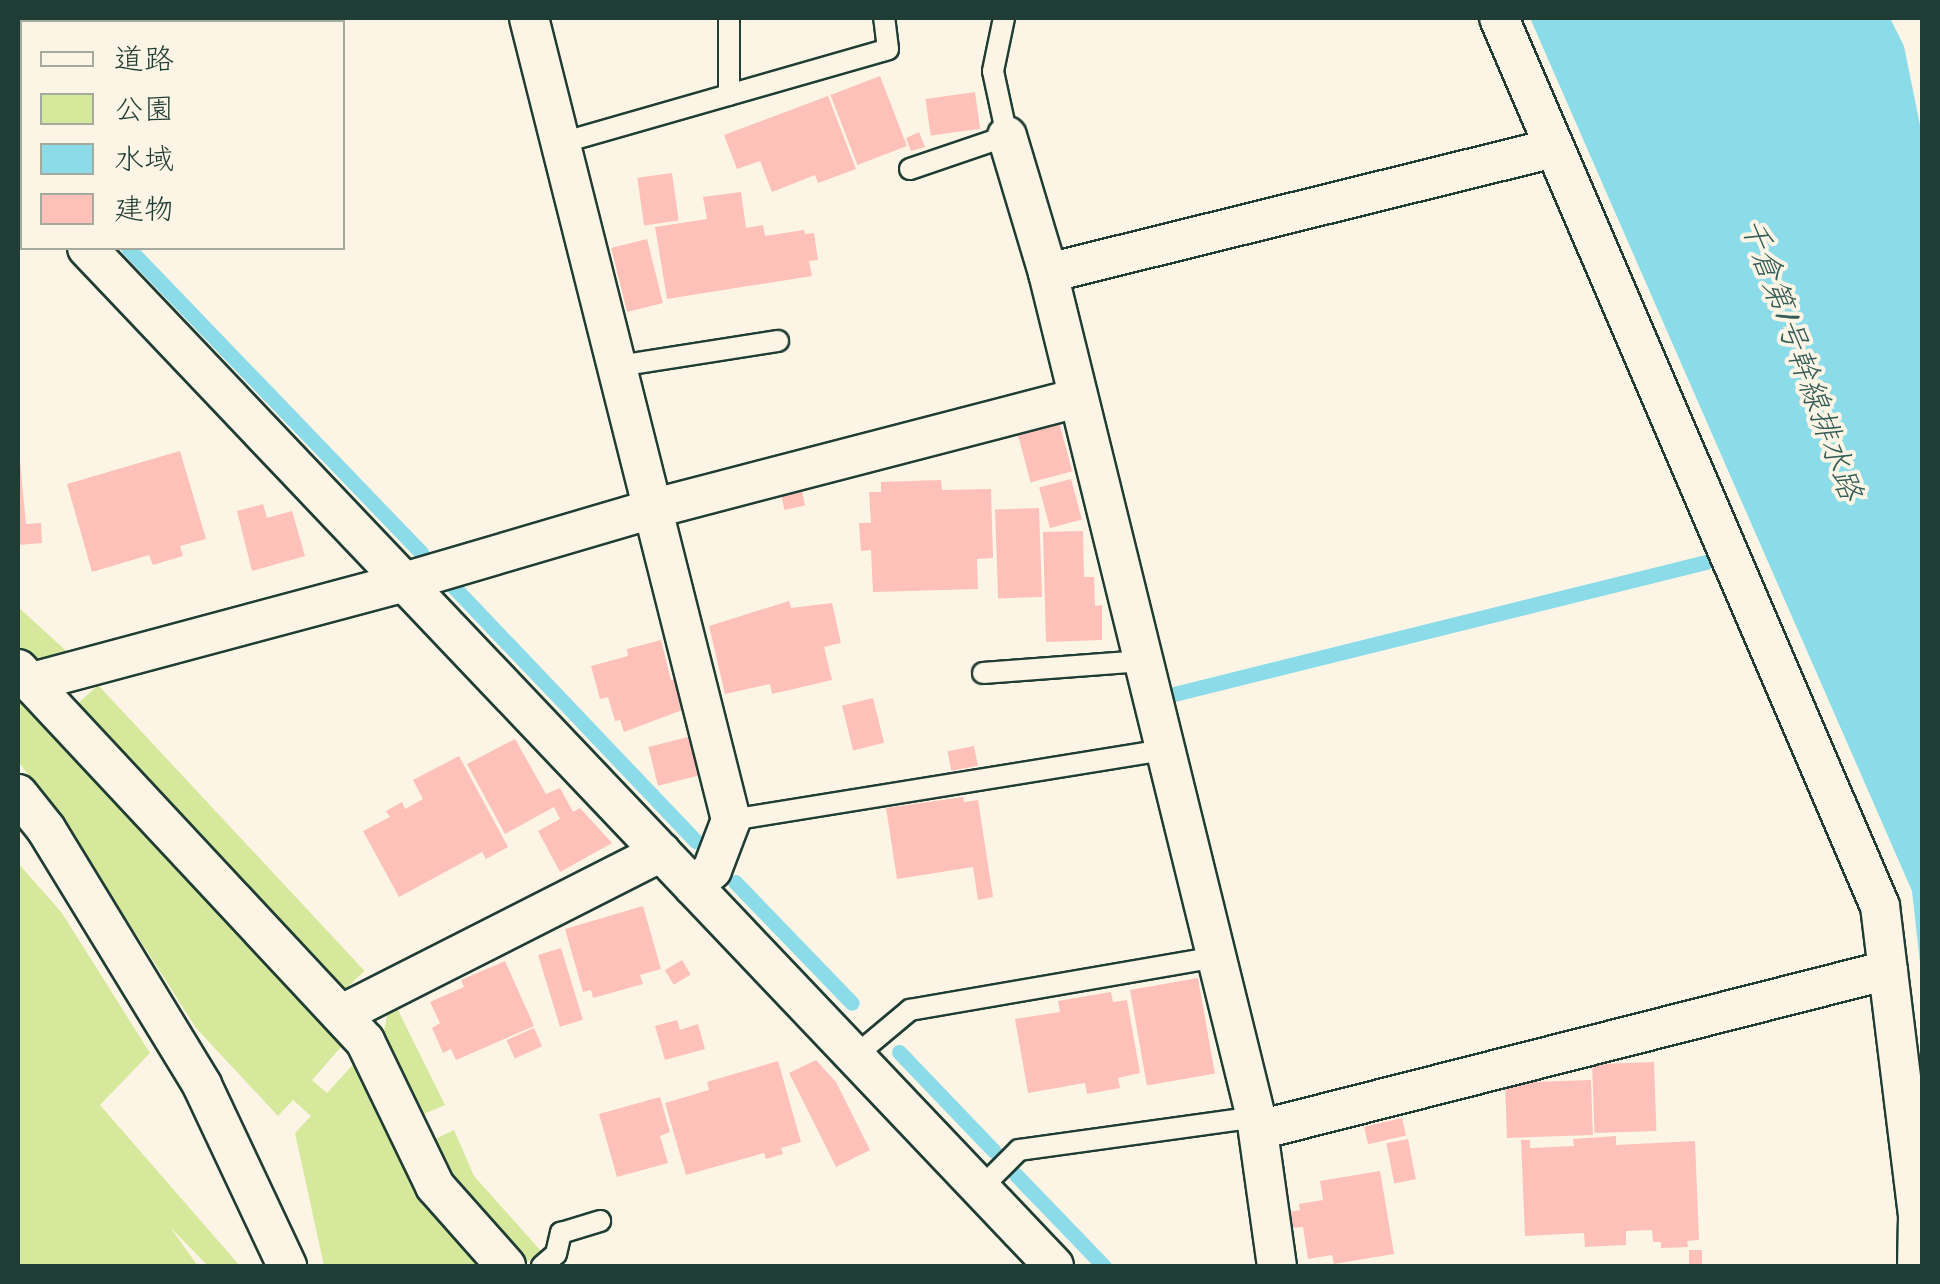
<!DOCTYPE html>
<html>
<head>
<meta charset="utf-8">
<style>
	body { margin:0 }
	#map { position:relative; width:1940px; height:1284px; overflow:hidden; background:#fcf5e5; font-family:Kalam,"Klee One",sans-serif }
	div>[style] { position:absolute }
	.green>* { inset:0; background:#d5e89c; transform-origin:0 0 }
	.water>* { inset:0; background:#8cdbe9 }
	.stream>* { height:15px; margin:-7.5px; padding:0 7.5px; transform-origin:7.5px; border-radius:7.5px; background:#8cdbe9 }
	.building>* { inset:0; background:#fdc1ba; transform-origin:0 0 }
	.roads { filter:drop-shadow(2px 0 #1f3d34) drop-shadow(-2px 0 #1f3d34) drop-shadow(0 2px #1f3d34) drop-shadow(0 -2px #1f3d34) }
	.service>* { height:20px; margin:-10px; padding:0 10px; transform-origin:10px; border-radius:10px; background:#fcf5e5 }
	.minor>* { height:38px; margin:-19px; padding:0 19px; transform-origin:19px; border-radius:19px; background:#fcf5e5 }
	span { translate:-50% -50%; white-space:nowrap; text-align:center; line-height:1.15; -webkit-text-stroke:8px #fcf5e5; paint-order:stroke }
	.water-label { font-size:32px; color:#355d58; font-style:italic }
	.frame { position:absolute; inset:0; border:20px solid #1f3d34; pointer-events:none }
	.legend { position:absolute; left:20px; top:20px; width:325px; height:230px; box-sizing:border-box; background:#fcf5e5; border:2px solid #a4ab9e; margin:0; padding:12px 18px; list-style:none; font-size:30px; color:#1f3d34 }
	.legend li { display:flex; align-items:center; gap:20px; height:50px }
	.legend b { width:50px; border:2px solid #a4ab9e }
</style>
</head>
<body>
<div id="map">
	<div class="green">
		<div style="clip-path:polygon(18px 607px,73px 657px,35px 666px,18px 650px)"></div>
		<div style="left:98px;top:685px;width:391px;height:43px;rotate:47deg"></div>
		<div style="clip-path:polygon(18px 691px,61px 732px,342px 1046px,312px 1080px,327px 1093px,357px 1060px,489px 1266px,324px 1266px,295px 1133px,311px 1116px,293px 1100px,278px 1116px,196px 1028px,87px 857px,18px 761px)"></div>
		<div style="clip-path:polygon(18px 863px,62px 913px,150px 1053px,100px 1105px,240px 1266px,208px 1266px,170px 1227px,198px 1266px,18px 1266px)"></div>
		<div style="clip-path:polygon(396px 1006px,445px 1105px,419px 1116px,382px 1044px,388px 1009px)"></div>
		<div style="clip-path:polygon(454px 1130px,474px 1176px,541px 1251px,522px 1266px,427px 1143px)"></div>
	</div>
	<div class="water">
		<div style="clip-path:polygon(1530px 18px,1890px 18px,1904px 46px,1922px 135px,1922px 981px,1912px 891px)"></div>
	</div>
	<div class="stream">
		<div style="left:18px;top:21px;width:15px;rotate:-11deg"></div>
		<div style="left:18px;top:132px;width:6px;rotate:51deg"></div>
		<div style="left:128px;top:248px;width:423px;rotate:46.1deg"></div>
		<div style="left:449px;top:582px;width:358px;rotate:46.4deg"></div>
		<div style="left:1174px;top:694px;width:548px;rotate:-13.93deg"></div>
		<div style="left:735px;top:882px;width:168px;rotate:46deg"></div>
		<div style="left:899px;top:1052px;width:137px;rotate:46.2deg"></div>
		<div style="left:1016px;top:1175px;width:127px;rotate:46deg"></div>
	</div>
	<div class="building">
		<div style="left:880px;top:76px;width:75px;height:53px;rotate:69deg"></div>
		<div style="left:975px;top:92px;width:37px;height:50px;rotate:82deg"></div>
		<div style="clip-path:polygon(828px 96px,856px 169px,818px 183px,815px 175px,772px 192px,760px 161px,737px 169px,724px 135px)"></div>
		<div style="clip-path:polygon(919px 132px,925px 147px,911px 151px,906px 138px)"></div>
		<div style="left:672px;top:173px;width:48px;height:35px;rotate:82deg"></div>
		<div style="clip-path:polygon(741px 192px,746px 228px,763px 225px,765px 236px,804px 230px,805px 234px,814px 233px,818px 260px,809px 261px,812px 276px,667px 299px,655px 227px,707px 219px,703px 197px)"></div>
		<div style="left:647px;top:239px;width:66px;height:37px;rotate:76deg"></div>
		<div style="left:1059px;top:422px;width:51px;height:43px;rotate:75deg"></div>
		<div style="clip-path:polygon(18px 440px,26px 524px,41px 523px,42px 543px,18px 545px)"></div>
		<div style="clip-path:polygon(180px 451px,206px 539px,180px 546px,183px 556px,153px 565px,149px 555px,92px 572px,67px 484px)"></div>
		<div style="left:1071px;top:479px;width:42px;height:33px;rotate:75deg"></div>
		<div style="clip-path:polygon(941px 480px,942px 490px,991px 489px,993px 558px,977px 559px,978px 589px,873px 592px,871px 550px,861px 551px,859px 523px,871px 523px,869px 492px,881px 492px,881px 482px)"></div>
		<div style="left:801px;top:487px;width:19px;height:21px;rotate:78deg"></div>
		<div style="clip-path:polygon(263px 504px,267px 518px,292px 511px,305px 556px,252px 571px,237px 511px)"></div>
		<div style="left:1039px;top:508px;width:89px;height:44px;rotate:88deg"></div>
		<div style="clip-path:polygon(1083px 531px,1084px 577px,1094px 577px,1095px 606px,1102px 605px,1102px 640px,1046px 642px,1043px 532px)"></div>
		<div style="clip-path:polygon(789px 601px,791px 608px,832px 603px,841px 643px,824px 647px,832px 680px,772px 694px,770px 684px,725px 694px,709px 626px)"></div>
		<div style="clip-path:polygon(661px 640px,671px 680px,677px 679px,685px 709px,624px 732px,620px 720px,615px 721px,608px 697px,600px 699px,591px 666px,628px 656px,627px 649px)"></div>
		<div style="left:873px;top:698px;width:46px;height:32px;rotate:76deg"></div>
		<div style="left:692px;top:736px;width:40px;height:45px;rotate:76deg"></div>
		<div style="clip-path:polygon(515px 739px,546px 794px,560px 788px,573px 812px,580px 808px,612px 843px,560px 872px,538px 831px,560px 819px,554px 807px,505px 834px,467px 764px)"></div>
		<div style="left:974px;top:746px;width:20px;height:27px;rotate:79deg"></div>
		<div style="clip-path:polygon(459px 756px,508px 847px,486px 859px,482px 852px,399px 897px,363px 831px,390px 817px,386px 811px,402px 802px,405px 809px,423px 799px,413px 780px)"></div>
		<div style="clip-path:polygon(963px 797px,964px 802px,978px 800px,993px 897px,978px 900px,973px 867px,897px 879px,886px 808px)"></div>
		<div style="clip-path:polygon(643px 906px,661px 969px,640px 975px,643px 984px,593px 998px,591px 990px,583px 992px,565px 929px)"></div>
		<div style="left:561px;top:948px;width:75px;height:24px;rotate:73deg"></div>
		<div style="left:682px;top:960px;width:17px;height:20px;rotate:59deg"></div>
		<div style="clip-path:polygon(505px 961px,534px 1026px,456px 1060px,451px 1049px,443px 1053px,432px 1028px,440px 1023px,430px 1002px,464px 987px,461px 980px)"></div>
		<div style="left:1198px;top:978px;width:97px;height:69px;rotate:80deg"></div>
		<div style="clip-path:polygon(1111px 992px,1113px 1002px,1127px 1000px,1140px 1073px,1118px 1078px,1120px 1088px,1087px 1094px,1085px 1083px,1028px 1093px,1015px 1019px,1060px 1012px,1058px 1001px)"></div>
		<div style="clip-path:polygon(677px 1020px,680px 1030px,698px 1024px,705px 1049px,665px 1060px,655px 1026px)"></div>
		<div style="left:534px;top:1028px;width:20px;height:30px;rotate:66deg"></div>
		<div style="clip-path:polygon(816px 1060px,836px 1082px,870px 1150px,836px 1167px,789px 1073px)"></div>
		<div style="clip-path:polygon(778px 1061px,801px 1142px,781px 1148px,783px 1154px,766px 1159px,764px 1153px,686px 1175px,665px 1103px,709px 1090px,707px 1082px)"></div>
		<div style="left:1654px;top:1062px;width:69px;height:62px;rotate:88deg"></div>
		<div style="left:1591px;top:1080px;width:55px;height:86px;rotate:88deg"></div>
		<div style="clip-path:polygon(660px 1097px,670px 1132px,660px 1136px,668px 1163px,617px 1177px,599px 1114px)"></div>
		<div style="left:1402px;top:1118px;width:18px;height:39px;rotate:77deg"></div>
		<div style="clip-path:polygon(1616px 1136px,1616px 1145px,1695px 1141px,1699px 1240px,1687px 1241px,1688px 1247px,1661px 1248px,1661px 1242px,1653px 1242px,1652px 1230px,1626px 1231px,1626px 1245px,1585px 1247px,1584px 1233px,1525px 1236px,1521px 1140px,1530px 1140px,1530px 1148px,1574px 1146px,1573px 1139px)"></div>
		<div style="left:1408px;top:1139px;width:41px;height:22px;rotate:79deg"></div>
		<div style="clip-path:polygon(1380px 1171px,1394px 1254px,1334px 1264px,1332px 1255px,1308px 1259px,1303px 1227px,1292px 1228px,1289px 1212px,1300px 1210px,1299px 1204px,1323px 1200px,1320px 1181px)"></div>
		<div style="left:1689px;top:1250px;width:13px;height:16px"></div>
	</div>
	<div class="roads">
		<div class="service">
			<div style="left:729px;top:18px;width:77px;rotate:90deg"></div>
			<div style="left:561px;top:143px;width:340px;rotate:-16deg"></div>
			<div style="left:888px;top:49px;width:31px;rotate:-97deg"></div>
			<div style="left:910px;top:169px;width:102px;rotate:-18.8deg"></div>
			<div style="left:1007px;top:136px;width:66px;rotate:-102.2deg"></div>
			<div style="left:993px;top:71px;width:54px;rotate:-78.3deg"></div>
			<div style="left:618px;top:366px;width:162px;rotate:-8.9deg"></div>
			<div style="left:983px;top:673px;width:160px;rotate:-4.3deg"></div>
			<div style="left:731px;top:820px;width:440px;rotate:-9.2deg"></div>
			<div style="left:855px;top:1056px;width:72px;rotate:-39.9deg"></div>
			<div style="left:910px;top:1010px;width:312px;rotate:-9.8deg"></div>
			<div style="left:980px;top:1189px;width:55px;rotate:-45deg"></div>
			<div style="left:1019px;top:1150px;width:239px;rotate:-7.9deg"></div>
			<div style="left:542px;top:1266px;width:18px;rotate:-41deg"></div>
			<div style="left:556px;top:1254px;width:22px;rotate:-77deg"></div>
			<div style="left:561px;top:1233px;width:41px;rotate:-17.1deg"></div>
		</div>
		<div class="minor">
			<div style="left:529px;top:18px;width:827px;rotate:75.86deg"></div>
			<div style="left:731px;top:820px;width:53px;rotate:110.8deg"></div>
			<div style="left:712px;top:870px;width:25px;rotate:140deg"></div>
			<div style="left:1499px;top:18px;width:966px;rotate:66.78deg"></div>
			<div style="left:1880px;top:906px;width:312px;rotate:83deg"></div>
			<div style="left:1918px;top:1216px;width:50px;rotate:91.1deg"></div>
			<div style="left:1007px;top:136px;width:143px;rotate:73.3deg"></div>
			<div style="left:1048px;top:273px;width:869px;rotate:76.16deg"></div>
			<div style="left:1256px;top:1117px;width:150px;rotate:82deg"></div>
			<div style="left:18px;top:174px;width:6px;rotate:51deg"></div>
			<div style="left:87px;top:248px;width:1404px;rotate:46.47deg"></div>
			<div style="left:1048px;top:273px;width:521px;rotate:-13.88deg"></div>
			<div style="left:18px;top:669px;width:509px;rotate:46.99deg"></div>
			<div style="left:365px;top:1041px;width:161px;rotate:64.2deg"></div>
			<div style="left:435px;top:1186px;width:107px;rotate:48.4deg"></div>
			<div style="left:32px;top:682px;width:385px;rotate:-15deg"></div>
			<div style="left:404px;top:582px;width:262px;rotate:-16.4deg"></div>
			<div style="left:655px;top:508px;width:437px;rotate:-14.6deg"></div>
			<div style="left:18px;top:794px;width:45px;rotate:51.3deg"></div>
			<div style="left:46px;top:829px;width:300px;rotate:58.6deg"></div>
			<div style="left:202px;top:1085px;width:200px;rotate:64.8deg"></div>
			<div style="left:342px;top:1014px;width:358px;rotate:-26.9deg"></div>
			<div style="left:1259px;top:1130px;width:649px;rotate:-14.27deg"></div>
		</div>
	</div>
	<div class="water-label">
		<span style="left:1799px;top:360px;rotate:70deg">千倉第1号幹線排水路</span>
	</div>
	<div class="frame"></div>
	<ul class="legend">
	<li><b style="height:12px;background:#fcf5e5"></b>道路</li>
	<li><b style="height:28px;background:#d5e89c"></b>公園</li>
	<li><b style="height:28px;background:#8cdbe9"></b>水域</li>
	<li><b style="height:28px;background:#fdc1ba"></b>建物</li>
	</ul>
</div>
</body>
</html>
